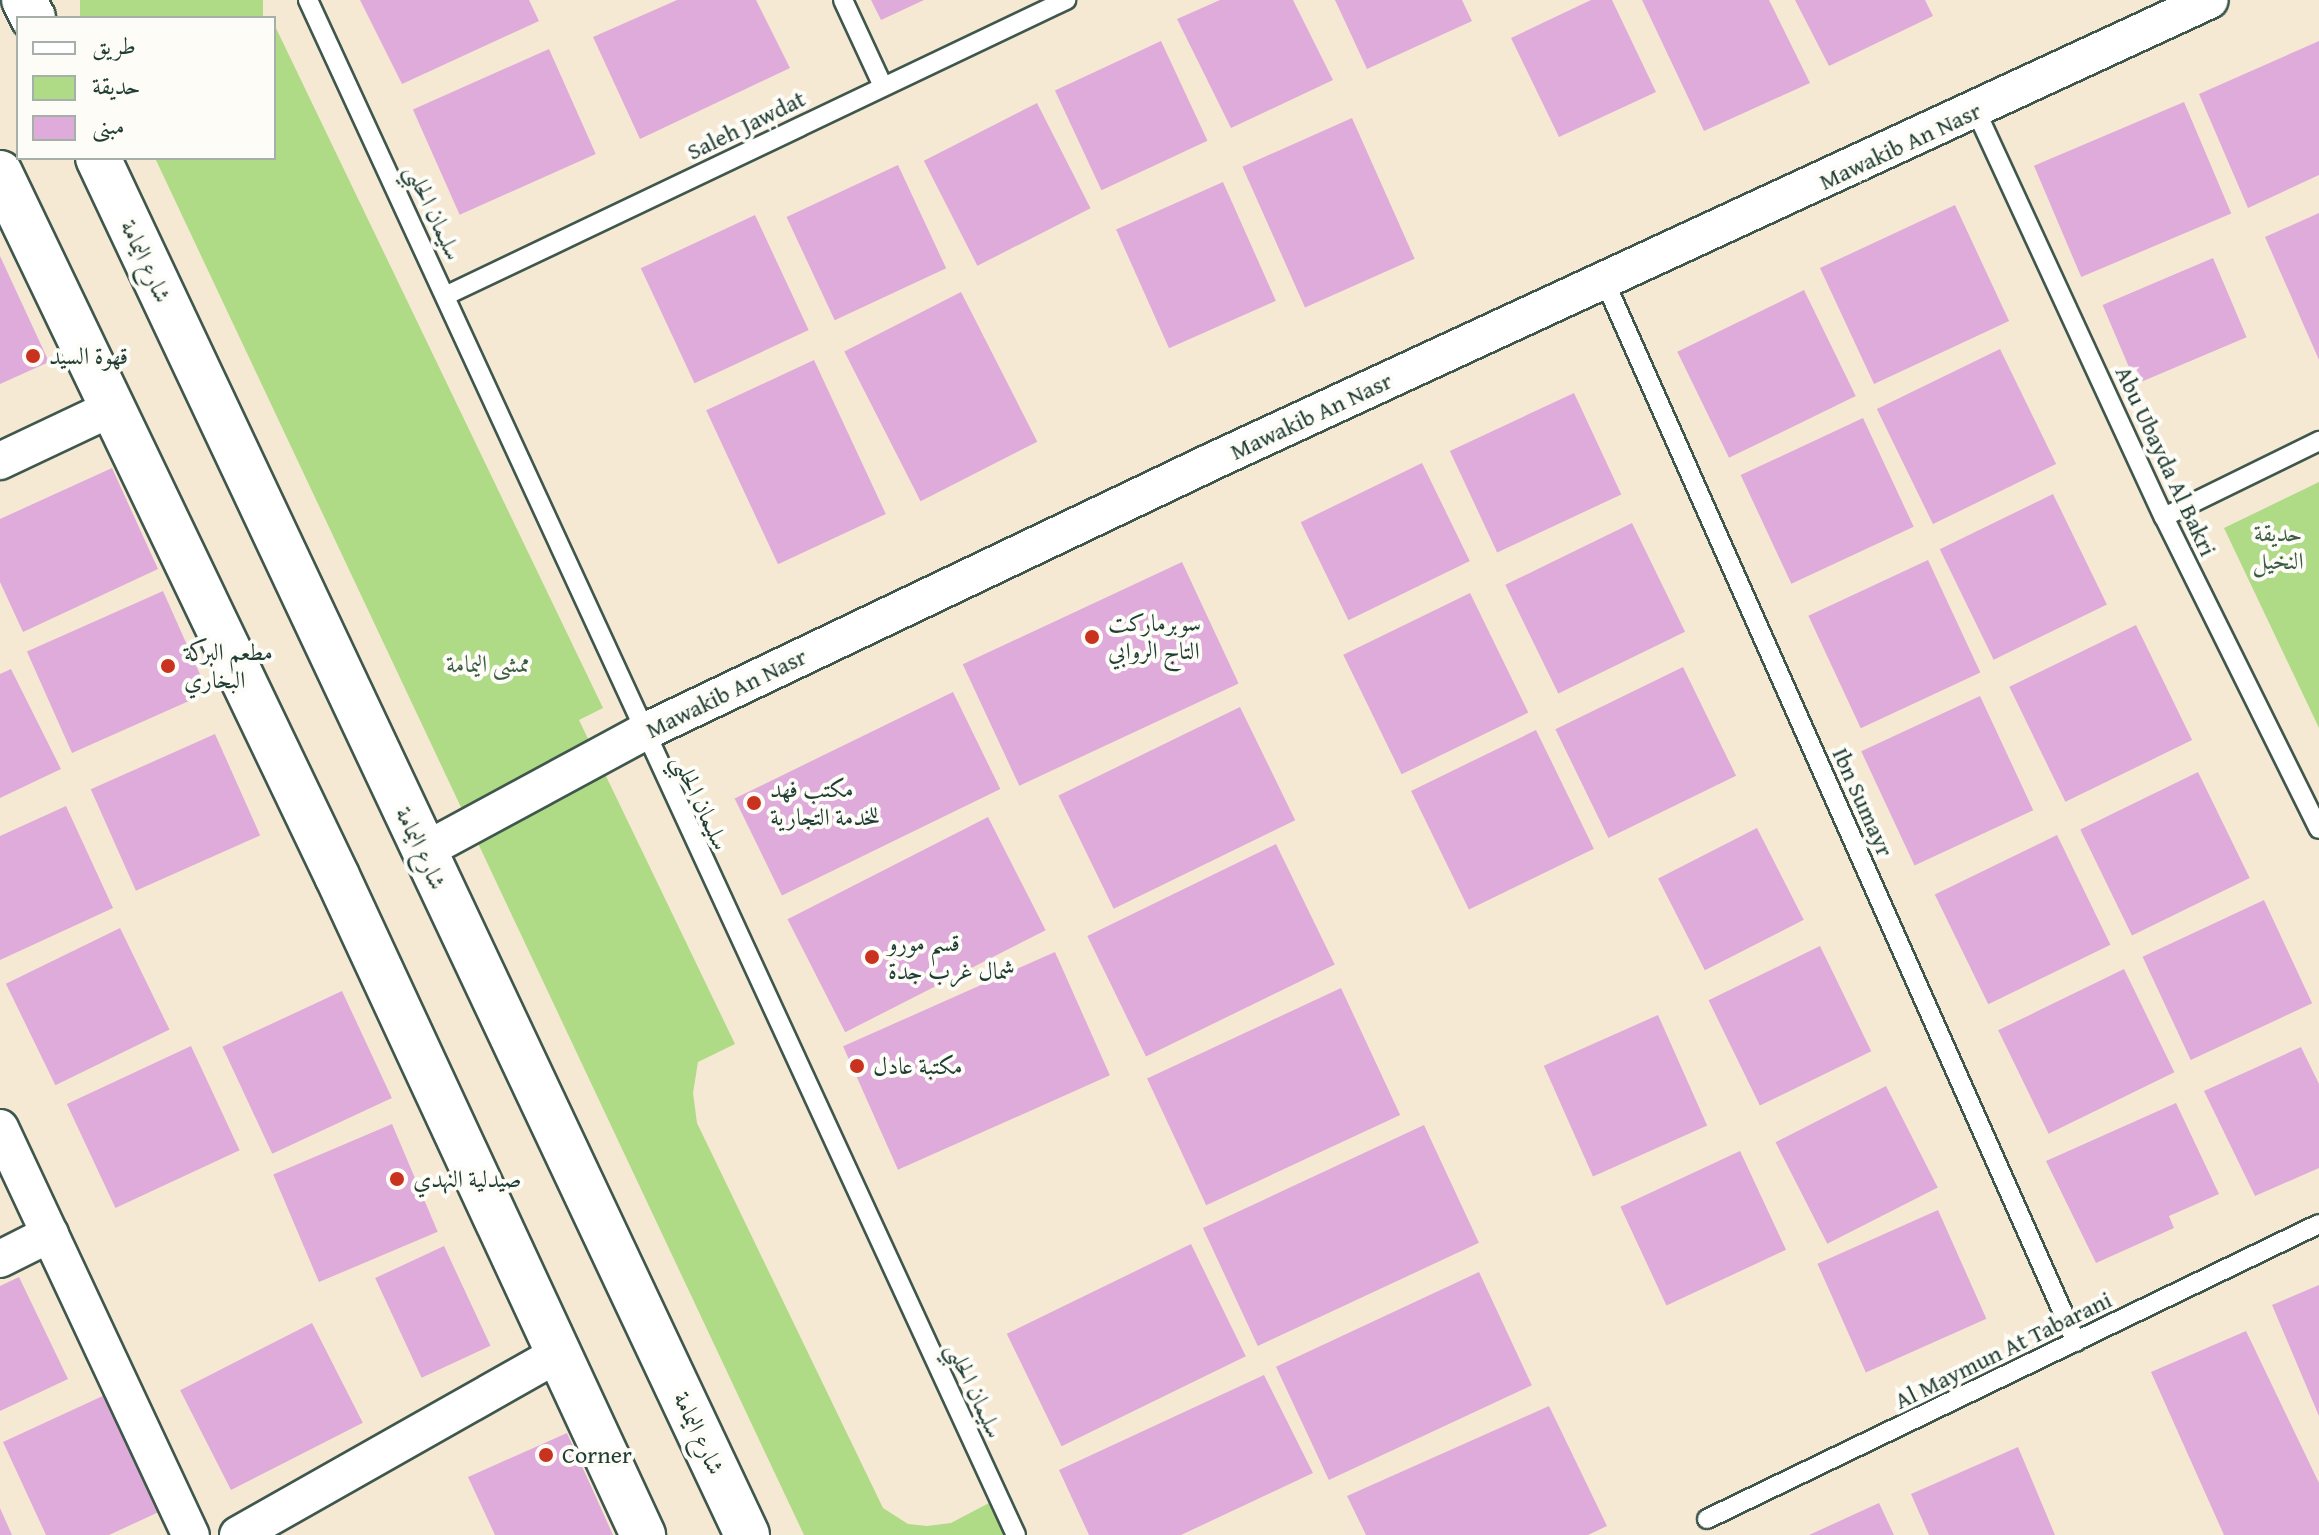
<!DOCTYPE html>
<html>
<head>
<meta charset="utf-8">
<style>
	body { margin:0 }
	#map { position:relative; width:2319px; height:1535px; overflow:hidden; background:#f6e9d4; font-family:"Gentium Book Plus",Amiri,serif }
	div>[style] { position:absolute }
	.green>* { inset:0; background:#afda86; transform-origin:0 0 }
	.building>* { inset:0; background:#dfabdb; transform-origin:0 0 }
	.roads { filter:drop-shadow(2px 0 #3f574c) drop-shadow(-2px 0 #3f574c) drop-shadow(0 2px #3f574c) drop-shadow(0 -2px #3f574c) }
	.service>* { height:18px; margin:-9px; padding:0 9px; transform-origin:9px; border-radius:9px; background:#fff }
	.minor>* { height:36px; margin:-18px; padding:0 18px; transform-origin:18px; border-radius:18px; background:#fff }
	.secondary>* { height:44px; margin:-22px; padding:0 22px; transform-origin:22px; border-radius:22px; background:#fff }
	.dots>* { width:22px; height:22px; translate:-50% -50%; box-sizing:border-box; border:4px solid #fdfcf7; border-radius:50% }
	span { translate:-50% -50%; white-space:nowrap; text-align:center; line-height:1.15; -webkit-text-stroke:8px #fdfcf7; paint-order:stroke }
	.street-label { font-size:24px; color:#1f3d34 }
	.poi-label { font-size:24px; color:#1f3d34 }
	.left { translate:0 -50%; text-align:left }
	.park-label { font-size:24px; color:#3c5c44 }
	.legend { position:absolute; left:16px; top:16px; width:260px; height:144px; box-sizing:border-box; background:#fdfcf7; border:2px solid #a4b0a9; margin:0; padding:10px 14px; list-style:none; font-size:24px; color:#1f3d34 }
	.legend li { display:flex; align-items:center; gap:16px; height:40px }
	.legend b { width:40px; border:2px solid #a4b0a9 }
</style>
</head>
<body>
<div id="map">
	<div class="green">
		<div style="left:80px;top:0;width:183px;height:20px"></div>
		<div style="clip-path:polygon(274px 24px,603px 708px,579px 720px,735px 1044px,698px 1062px,693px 1093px,697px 1123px,883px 1508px,908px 1524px,927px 1526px,951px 1523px,989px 1503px,1004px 1535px,804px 1535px,155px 158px,274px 158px)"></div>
		<div style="clip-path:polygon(2319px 482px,2319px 728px,2224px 528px)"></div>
	</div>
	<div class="building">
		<div style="clip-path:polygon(360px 0,529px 0,539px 21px,402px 84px)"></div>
		<div style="clip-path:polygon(677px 0,756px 0,790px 68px,640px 139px,593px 37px)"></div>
		<div style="clip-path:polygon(871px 0,924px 0,881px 20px)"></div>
		<div style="clip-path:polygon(1220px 0,1293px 0,1333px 80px,1231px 128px,1177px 19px)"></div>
		<div style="clip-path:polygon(1335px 0,1462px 0,1472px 21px,1367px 69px)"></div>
		<div style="clip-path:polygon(1591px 0,1612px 0,1656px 92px,1559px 137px,1511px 38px)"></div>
		<div style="clip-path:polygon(1642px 0,1769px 0,1810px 83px,1704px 131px)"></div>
		<div style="clip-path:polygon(1795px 0,1925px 0,1933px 16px,1829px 66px)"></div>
		<div style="left:1161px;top:41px;width:110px;height:117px;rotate:65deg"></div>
		<div style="clip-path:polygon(2319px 41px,2319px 175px,2248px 208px,2199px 94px)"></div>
		<div style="left:549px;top:49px;width:115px;height:149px;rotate:66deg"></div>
		<div style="left:2184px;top:102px;width:121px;height:163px;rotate:67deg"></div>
		<div style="left:1037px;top:103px;width:118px;height:127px;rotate:63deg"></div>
		<div style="left:1352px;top:118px;width:154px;height:120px;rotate:66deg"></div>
		<div style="left:898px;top:165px;width:114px;height:123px;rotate:65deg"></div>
		<div style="left:1223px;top:182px;width:130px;height:117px;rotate:66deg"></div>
		<div style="left:1955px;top:205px;width:128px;height:149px;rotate:65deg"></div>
		<div style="clip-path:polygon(2319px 213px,2319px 360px,2265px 237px)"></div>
		<div style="left:755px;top:215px;width:127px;height:126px;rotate:65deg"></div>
		<div style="clip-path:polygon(0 256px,49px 362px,0 384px)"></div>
		<div style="left:2213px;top:258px;width:86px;height:120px;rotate:67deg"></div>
		<div style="left:1804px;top:290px;width:118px;height:141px;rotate:64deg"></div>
		<div style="left:961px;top:292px;width:168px;height:131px;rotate:63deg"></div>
		<div style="left:2000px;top:349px;width:128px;height:137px;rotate:64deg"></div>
		<div style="left:814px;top:360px;width:170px;height:119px;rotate:65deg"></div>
		<div style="left:1574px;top:393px;width:112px;height:137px;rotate:65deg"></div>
		<div style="left:1863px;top:418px;width:120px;height:135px;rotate:65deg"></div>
		<div style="left:1422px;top:463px;width:109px;height:135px;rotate:64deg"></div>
		<div style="clip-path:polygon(112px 468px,158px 569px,23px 632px,0 582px,0 519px)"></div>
		<div style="left:2053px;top:494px;width:123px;height:126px;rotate:64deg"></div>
		<div style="left:1632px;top:523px;width:121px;height:141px;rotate:64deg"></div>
		<div style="left:1928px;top:560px;width:124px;height:132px;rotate:65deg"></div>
		<div style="left:1182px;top:562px;width:134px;height:242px;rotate:65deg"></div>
		<div style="left:163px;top:591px;width:111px;height:149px;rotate:66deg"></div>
		<div style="left:1470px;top:593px;width:133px;height:141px;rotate:64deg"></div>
		<div style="left:2136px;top:625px;width:128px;height:141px;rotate:64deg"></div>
		<div style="left:1683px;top:667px;width:121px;height:142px;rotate:64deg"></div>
		<div style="clip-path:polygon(11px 669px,61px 769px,0 798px,0 674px)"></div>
		<div style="left:953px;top:692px;width:108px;height:243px;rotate:64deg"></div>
		<div style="left:1980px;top:696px;width:126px;height:131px;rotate:65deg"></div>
		<div style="left:1240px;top:707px;width:126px;height:202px;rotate:64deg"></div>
		<div style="left:1536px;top:730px;width:132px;height:139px;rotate:64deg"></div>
		<div style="left:215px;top:734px;width:111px;height:136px;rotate:66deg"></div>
		<div style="left:2198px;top:772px;width:118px;height:131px;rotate:64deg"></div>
		<div style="clip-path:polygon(66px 806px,113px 908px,0 960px,0 836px)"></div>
		<div style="left:988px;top:817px;width:127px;height:225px;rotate:63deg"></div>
		<div style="left:1757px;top:828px;width:103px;height:111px;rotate:63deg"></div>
		<div style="left:2057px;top:835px;width:122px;height:136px;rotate:64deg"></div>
		<div style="left:1276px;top:844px;width:134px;height:210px;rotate:64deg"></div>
		<div style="left:2264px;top:900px;width:114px;height:134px;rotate:65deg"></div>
		<div style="left:120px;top:928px;width:113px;height:127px;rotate:64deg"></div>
		<div style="left:1820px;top:946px;width:117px;height:124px;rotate:64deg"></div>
		<div style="left:1055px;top:952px;width:135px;height:232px;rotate:66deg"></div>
		<div style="left:2124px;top:969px;width:115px;height:140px;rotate:64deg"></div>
		<div style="left:1341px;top:988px;width:140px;height:214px;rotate:65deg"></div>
		<div style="left:342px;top:991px;width:118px;height:132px;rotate:65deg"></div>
		<div style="left:1658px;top:1015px;width:121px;height:125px;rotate:66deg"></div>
		<div style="left:191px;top:1046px;width:115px;height:137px;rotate:65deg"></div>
		<div style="clip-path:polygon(2301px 1047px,2319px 1084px,2319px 1168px,2255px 1196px,2204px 1091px)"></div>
		<div style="left:1886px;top:1086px;width:114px;height:124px;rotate:63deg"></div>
		<div style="clip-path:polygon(2176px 1103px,2219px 1194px,2169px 1216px,2174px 1228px,2096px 1263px,2046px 1161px)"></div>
		<div style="left:392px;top:1124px;width:117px;height:129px;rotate:67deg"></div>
		<div style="left:1424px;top:1125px;width:130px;height:244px;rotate:65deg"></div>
		<div style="left:1740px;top:1151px;width:109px;height:132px;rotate:65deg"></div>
		<div style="left:1938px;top:1210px;width:119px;height:132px;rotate:66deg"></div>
		<div style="left:1191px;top:1244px;width:125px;height:205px;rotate:64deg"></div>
		<div style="left:444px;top:1246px;width:110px;height:76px;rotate:65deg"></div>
		<div style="left:1479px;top:1272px;width:125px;height:224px;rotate:65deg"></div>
		<div style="clip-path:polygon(19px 1277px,68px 1379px,0 1411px,0 1286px)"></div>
		<div style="clip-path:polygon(2319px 1285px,2319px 1416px,2272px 1305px)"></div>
		<div style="left:312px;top:1323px;width:112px;height:148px;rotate:63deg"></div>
		<div style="clip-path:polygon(2246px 1331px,2319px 1483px,2319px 1535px,2224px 1535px,2151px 1372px)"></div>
		<div style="clip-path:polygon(1264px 1375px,1313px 1473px,1181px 1535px,1089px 1535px,1059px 1470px)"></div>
		<div style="clip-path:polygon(107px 1394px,161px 1511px,109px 1535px,46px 1535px,3px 1442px)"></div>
		<div style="clip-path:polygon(1549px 1406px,1607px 1526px,1588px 1535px,1366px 1535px,1347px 1496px)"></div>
		<div style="clip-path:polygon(567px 1433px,613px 1535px,495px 1535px,468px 1477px)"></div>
		<div style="clip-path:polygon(2018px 1447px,2055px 1535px,1929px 1535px,1911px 1494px)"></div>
		<div style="clip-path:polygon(1879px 1503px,1894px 1535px,1809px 1535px)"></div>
		<div style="clip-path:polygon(0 1508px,12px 1535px,0 1535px)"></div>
	</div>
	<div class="roads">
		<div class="service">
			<div style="left:308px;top:0;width:1690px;rotate:65.24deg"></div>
			<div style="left:843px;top:0;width:95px;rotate:65.1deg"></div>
			<div style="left:1976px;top:111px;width:447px;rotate:65.2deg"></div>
			<div style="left:2164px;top:517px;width:348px;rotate:63.6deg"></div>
			<div style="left:1605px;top:282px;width:1160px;rotate:66.04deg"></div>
			<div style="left:447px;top:295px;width:686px;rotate:-25.48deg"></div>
			<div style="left:2164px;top:517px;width:173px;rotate:-26.1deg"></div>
			<div style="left:1707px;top:1519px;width:679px;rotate:-25.74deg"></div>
		</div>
		<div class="minor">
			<div style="left:0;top:461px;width:124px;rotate:-25.3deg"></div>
			<div style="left:422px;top:852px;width:250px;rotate:-28.4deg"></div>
			<div style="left:642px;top:733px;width:632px;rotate:-25.47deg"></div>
			<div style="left:1213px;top:461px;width:1098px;rotate:-24.82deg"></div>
			<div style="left:0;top:1128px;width:450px;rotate:64.9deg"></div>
			<div style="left:0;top:1259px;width:56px;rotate:-26.6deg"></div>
			<div style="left:238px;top:1535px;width:370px;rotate:-29.5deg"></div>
		</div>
		<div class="secondary">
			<div style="left:24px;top:0;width:20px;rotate:63deg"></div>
			<div style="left:98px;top:158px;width:1522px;rotate:64.76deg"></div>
			<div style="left:0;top:173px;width:780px;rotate:64.39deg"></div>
			<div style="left:337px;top:876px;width:727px;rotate:65.09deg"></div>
		</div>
	</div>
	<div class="dots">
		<div style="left:33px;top:356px;background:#c8321e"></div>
		<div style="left:1092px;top:637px;background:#c8321e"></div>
		<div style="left:168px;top:666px;background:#c8321e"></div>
		<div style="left:754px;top:803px;background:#c8321e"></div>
		<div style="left:872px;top:957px;background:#c8321e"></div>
		<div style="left:857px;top:1066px;background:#c8321e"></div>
		<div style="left:397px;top:1179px;background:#c8321e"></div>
		<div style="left:546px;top:1455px;background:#c8321e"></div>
	</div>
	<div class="street-label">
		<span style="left:746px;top:125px;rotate:-26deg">Saleh Jawdat</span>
		<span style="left:1900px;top:146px;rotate:-25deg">Mawakib An Nasr</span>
		<span style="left:434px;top:212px;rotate:65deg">سليمان الحلبي</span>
		<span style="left:146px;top:261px;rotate:65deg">شارع اليمامة</span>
		<span style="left:1311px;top:416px;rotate:-25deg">Mawakib An Nasr</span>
		<span style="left:2166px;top:461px;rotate:65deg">Abu Ubayda Al Bakri</span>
		<span style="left:726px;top:693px;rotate:-26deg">Mawakib An Nasr</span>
		<span style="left:701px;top:802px;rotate:65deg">سليمان الحلبي</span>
		<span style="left:1863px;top:802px;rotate:66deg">Ibn Sumayr</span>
		<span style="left:421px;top:848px;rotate:65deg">شارع اليمامة</span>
		<span style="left:2003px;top:1350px;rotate:-26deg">Al Maymun At Tabarani</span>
		<span style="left:975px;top:1390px;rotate:65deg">سليمان الحلبي</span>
		<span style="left:699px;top:1433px;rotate:65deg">شارع اليمامة</span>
	</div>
	<div class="poi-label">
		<span class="left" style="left:49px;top:356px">قهوة السيد</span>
		<span class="left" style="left:1108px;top:637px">سوبرماركت<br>التاج الروابي</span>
		<span class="left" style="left:184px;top:666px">مطعم البركة<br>البخاري</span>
		<span class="left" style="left:770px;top:803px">مكتب فهد<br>للخدمة التجارية</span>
		<span class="left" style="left:888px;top:957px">قسم مورو<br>شمال غرب جدة</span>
		<span class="left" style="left:873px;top:1066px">مكتبة عادل</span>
		<span class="left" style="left:413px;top:1179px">صيدلية النهدي</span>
		<span class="left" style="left:562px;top:1455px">Corner</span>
	</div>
	<div class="park-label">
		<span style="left:2278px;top:547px">حديقة<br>النخيل</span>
		<span style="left:488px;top:664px">ممشى اليمامة</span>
	</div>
	<ul class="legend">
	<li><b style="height:10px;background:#fff"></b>طريق</li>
	<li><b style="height:22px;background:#afda86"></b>حديقة</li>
	<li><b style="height:22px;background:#dfabdb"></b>مبنى</li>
	</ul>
</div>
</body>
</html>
